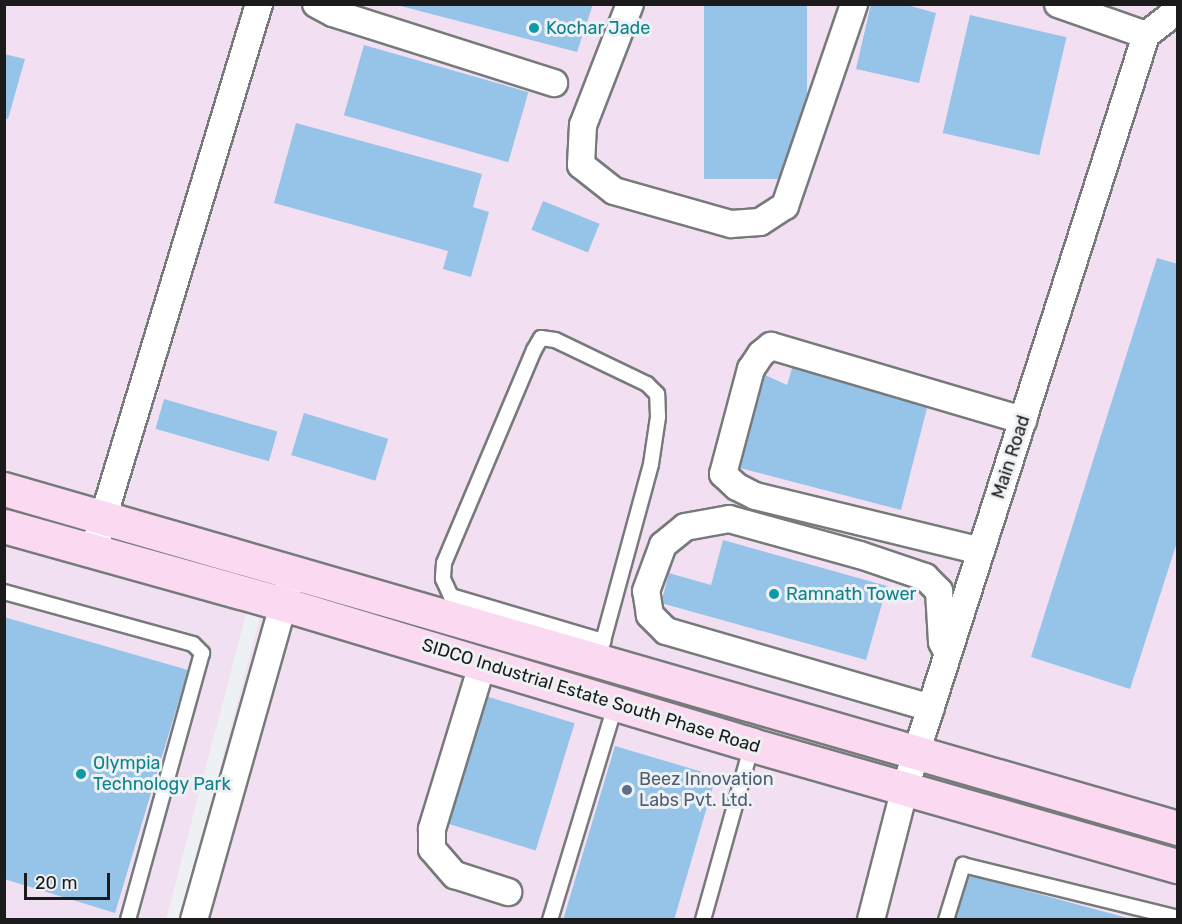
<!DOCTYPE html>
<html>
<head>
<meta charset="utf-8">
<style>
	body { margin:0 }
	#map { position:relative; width:1182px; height:924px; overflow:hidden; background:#eef1f3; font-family:Rubik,sans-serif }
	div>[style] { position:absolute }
	.commercial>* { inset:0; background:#f1e0f2 }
	.industrial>* { inset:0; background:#f2e0f2 }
	.building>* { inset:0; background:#95c4e8; transform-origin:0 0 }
	.roads { filter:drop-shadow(2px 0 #777a7b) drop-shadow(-2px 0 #777a7b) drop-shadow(0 2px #777a7b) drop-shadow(0 -2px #777a7b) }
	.lane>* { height:14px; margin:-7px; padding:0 7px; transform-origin:7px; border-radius:7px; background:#fff }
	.street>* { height:26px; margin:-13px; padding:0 13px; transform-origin:13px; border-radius:13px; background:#fff }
	.secondary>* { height:33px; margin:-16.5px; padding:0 16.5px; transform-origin:16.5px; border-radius:16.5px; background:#fbdaf1 }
	.dots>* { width:16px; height:16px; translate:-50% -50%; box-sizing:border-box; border:3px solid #eef1f3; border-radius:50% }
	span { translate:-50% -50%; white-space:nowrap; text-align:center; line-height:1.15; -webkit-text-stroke:6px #eef1f3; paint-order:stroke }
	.culture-label { font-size:18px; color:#0d838f }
	.left { translate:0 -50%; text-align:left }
	.street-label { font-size:18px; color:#1b1b1c }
	.service-label { font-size:18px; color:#4e5e75 }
	.frame { position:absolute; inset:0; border:6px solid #1b1b1c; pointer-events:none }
	.scale { position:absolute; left:24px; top:873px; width:86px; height:27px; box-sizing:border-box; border:3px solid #1b1b1c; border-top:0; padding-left:8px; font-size:18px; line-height:21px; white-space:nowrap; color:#1b1b1c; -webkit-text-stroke:4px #eef1f3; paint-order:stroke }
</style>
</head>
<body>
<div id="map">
	<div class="commercial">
		<div style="clip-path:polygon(4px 523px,251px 595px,166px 919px,5px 919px)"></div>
	</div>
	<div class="industrial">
		<div style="clip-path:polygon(4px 5px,1177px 5px,1177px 919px,180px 919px,268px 587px,5px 510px)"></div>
	</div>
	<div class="building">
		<div style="clip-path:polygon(393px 4px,593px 4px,577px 52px)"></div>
		<div style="left:704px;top:4px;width:103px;height:175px"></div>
		<div style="clip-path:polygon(871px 4px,903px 4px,936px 13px,919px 83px,856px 69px)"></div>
		<div style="left:970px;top:15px;width:99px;height:121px;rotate:13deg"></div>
		<div style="left:364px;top:45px;width:171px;height:73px;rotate:16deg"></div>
		<div style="clip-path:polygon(4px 54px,25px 59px,8px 119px,4px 118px)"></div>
		<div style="clip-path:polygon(296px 123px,482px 174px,473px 207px,489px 212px,471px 277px,443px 269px,448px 251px,274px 203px)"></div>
		<div style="left:543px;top:201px;width:61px;height:31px;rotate:22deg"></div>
		<div style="clip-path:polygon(1157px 258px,1178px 264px,1178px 539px,1130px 689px,1031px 657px)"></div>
		<div style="clip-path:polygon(793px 365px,927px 408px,901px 510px,736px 467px,753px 401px,758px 402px,765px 375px,787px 385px)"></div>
		<div style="left:164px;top:399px;width:118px;height:31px;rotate:16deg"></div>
		<div style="left:304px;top:413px;width:88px;height:44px;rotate:17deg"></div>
		<div style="clip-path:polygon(723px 540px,887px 586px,866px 660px,661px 603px,669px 573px,711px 585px)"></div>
		<div style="clip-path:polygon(4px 617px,188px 670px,115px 913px,4px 879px)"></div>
		<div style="left:479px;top:694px;width:100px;height:133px;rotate:17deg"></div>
		<div style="clip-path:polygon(615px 746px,716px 776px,674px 920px,563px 920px)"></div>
		<div style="clip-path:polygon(965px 874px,1131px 919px,1131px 920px,953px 920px)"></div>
	</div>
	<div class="roads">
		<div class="lane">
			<div style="left:4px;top:592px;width:196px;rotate:15.4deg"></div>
			<div style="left:193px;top:644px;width:13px;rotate:45deg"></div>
			<div style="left:202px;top:653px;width:277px;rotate:105.5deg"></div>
			<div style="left:597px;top:661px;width:21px;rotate:-73deg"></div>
			<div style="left:603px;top:641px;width:183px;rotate:-74.8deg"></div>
			<div style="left:651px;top:464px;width:48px;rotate:-81.5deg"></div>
			<div style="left:658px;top:417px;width:23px;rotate:-92deg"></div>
			<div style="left:657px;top:394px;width:14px;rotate:-135deg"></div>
			<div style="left:647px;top:384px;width:102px;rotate:-154.4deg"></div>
			<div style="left:555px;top:340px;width:14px;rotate:-172deg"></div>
			<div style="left:541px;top:338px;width:14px;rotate:120deg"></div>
			<div style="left:534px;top:350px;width:231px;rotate:112.9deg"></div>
			<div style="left:444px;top:563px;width:16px;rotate:94deg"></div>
			<div style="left:443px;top:579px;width:19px;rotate:65deg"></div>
			<div style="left:451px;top:596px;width:159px;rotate:16.5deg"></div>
			<div style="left:550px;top:920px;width:227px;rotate:-73.1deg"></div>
			<div style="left:703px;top:920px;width:182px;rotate:-74.4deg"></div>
			<div style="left:946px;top:920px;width:58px;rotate:-72.8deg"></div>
			<div style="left:963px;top:865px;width:221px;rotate:13.8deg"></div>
		</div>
		<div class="street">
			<div style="left:316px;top:4px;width:19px;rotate:28deg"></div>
			<div style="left:333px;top:13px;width:232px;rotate:17.6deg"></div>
			<div style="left:630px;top:4px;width:130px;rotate:111.2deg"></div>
			<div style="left:583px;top:125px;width:40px;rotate:92.9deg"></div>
			<div style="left:581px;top:165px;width:42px;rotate:38.2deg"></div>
			<div style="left:614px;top:191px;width:122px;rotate:15.8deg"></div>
			<div style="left:731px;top:224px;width:29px;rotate:-4deg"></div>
			<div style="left:760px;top:222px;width:30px;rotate:-33deg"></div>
			<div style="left:785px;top:206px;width:213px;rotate:-71.1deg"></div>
			<div style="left:1058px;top:4px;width:93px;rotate:19.4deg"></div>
			<div style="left:98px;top:535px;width:555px;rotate:-73.13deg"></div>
			<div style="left:981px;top:551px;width:233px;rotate:-166.3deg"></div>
			<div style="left:755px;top:496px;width:20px;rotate:-153deg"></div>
			<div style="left:737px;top:487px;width:19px;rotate:-137deg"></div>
			<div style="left:723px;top:474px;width:109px;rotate:-75.1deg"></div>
			<div style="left:751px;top:369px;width:18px;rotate:-56deg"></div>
			<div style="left:761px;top:354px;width:13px;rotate:-39deg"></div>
			<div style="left:771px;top:346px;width:263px;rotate:16.4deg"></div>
			<div style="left:483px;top:662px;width:175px;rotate:107deg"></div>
			<div style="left:432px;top:829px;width:20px;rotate:90deg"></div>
			<div style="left:432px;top:849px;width:35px;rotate:49deg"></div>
			<div style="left:455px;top:875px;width:56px;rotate:17.8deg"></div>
			<div style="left:931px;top:708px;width:276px;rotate:-163.8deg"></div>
			<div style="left:666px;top:631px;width:23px;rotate:-135deg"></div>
			<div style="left:650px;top:615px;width:24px;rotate:-99deg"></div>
			<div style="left:646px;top:591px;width:49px;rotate:-69.7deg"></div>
			<div style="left:663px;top:545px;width:28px;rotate:-39deg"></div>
			<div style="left:685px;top:527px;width:45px;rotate:-10.3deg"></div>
			<div style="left:729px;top:519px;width:136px;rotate:15.4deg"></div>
			<div style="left:860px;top:555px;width:69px;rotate:18.7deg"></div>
			<div style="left:925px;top:577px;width:20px;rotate:45deg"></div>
			<div style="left:939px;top:591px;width:51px;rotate:86.6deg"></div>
			<div style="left:942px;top:642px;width:11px;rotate:63deg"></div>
			<div style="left:194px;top:920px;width:345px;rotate:-74.2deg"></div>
			<div style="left:871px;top:920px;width:136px;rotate:-75.6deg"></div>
			<div style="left:905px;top:788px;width:791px;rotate:-72.25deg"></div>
			<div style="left:1146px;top:35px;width:41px;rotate:-38deg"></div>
		</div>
		<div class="secondary">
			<div style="left:4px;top:489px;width:1222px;rotate:16.11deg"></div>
			<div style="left:4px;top:526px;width:290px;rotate:15.6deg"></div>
			<div style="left:283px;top:604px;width:490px;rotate:16.7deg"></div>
			<div style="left:752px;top:745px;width:443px;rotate:15.9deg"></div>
		</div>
	</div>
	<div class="dots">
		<div style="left:534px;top:28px;background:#0f9aa8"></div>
		<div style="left:774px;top:594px;background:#0f9aa8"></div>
		<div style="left:81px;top:774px;background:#0f9aa8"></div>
		<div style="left:627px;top:790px;background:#5c6f8a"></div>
	</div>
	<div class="culture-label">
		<span class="left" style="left:546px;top:28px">Kochar Jade</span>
		<span class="left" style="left:786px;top:594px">Ramnath Tower</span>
		<span class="left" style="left:93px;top:774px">Olympia<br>Technology Park</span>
	</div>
	<div class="street-label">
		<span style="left:1011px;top:457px;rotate:-72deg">Main Road</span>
		<span style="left:591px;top:696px;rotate:17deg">SIDCO Industrial Estate South Phase Road</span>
	</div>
	<div class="service-label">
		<span class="left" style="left:639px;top:790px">Beez Innovation<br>Labs Pvt. Ltd.</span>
	</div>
	<div class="frame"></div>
	<div class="scale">20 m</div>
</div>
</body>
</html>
